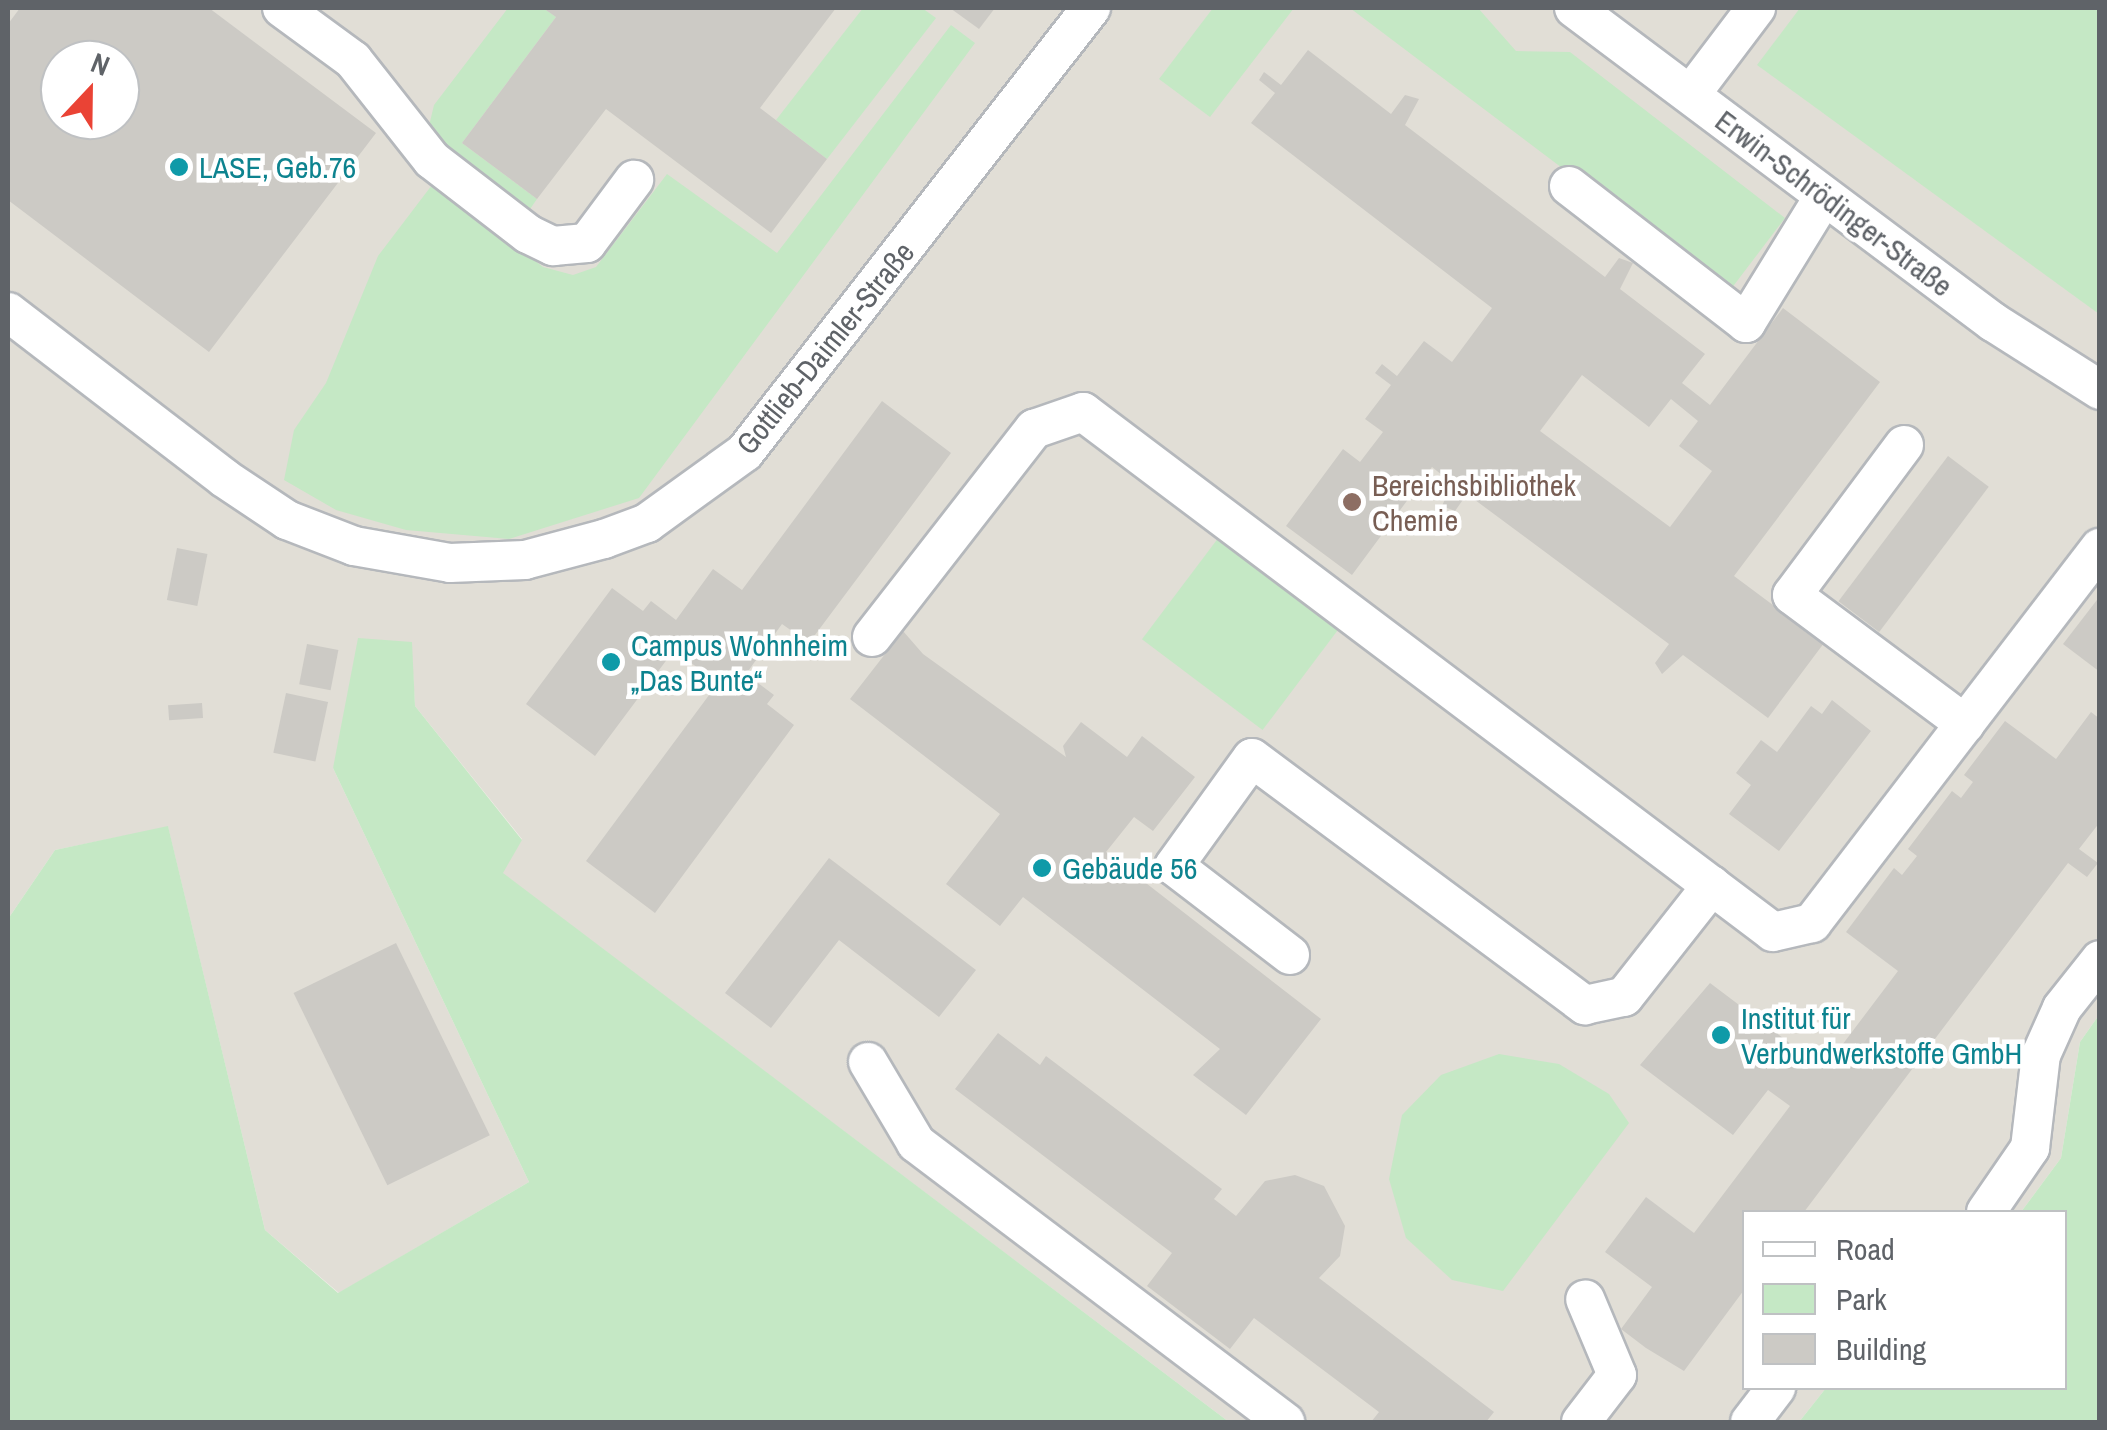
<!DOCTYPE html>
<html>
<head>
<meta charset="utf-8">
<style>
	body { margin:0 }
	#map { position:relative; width:2107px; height:1430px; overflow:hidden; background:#f1efe8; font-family:"Archivo Narrow",sans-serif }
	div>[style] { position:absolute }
	.education>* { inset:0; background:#e1ded6 }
	.green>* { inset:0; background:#c5e8c5; transform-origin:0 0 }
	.building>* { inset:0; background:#cccac5; transform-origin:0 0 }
	.roads { filter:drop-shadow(2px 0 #b5b8bc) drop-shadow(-2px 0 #b5b8bc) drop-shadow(0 2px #b5b8bc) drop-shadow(0 -2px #b5b8bc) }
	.minor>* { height:38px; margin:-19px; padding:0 19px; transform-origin:19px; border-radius:19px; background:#fff }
	.dots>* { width:28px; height:28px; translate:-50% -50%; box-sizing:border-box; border:5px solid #fff; border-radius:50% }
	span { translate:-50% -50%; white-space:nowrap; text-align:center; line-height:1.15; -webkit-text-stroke:9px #fff; paint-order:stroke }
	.culture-label { font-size:30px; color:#0d838f }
	.left { translate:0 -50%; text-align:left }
	.street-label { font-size:30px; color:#5f6368 }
	.education-label { font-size:30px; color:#785e54 }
	.frame { position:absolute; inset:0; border:10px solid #5f6368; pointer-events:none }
	.legend { position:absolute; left:1742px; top:1210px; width:325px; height:180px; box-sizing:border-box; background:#fff; border:2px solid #bfc1c3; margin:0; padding:12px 18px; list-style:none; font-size:30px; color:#5f6368 }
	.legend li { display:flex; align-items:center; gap:20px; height:50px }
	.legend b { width:50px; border:2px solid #bfc1c3 }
	.north { position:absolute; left:40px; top:40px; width:100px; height:100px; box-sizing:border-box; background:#fff; border:2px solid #bfc1c3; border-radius:50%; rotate:22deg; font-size:28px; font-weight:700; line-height:40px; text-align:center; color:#5f6368 }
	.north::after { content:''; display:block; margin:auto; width:35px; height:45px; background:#ea4335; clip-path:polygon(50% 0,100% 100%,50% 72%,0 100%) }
</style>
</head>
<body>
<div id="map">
	<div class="education">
		<div style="clip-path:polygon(evenodd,8px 8px,2099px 8px,2099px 1015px,2080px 1042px,2061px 1158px,2021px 1212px,1744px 1212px,1744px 1388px,1826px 1388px,1799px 1422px,1229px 1422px,502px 873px,522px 839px,415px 706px,411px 642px,333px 768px,529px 1182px,339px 1293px,265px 1230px,168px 827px,55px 850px,8px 919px,8px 8px,60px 60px,120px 60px,120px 120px,60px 120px,60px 60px)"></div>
	</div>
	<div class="green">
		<div style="clip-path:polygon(508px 8px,543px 8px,556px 17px,462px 143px,537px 199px,528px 212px,428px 130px,434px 105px)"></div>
		<div style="clip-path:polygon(863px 8px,922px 8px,936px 18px,827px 159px,776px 120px)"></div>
		<div style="clip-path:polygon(1213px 8px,1294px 8px,1210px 117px,1159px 79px)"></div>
		<div style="clip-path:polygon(1350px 8px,1478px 8px,1516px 51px,1570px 52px,1785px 218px,1728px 293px)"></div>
		<div style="clip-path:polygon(1800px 8px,2099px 8px,2099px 314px,1757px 65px)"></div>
		<div style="clip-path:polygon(951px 25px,975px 43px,639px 498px,509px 539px,406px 530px,336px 510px,284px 480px,294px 430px,326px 383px,378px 256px,435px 181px,543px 267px,573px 275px,596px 267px,667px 174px,777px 253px)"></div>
		<div style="left:1222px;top:533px;width:151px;height:133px;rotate:37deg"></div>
		<div style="clip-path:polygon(358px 638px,412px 642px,415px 706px,522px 840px,503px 873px,1229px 1422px,8px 1422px,8px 919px,55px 850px,168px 826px,265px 1230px,338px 1293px,529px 1182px,333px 768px)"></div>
		<div style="clip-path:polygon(2099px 1015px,2099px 1422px,1799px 1422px,1826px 1388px,2064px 1388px,2064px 1212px,2021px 1212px,2061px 1158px,2080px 1042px)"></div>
		<div style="clip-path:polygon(1499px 1054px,1559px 1064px,1609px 1094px,1629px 1123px,1503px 1291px,1452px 1280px,1406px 1238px,1389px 1179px,1402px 1115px,1441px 1075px)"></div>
	</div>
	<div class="building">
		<div style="clip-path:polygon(evenodd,20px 8px,209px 8px,376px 133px,209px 352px,8px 200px,8px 24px,20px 8px,60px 60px,120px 60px,120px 120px,60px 120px,60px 60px)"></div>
		<div style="clip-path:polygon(543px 8px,836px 8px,760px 108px,827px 159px,771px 233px,606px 109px,537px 199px,462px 143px,556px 17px)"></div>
		<div style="clip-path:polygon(950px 8px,995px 8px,979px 29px)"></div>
		<div style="clip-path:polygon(evenodd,1308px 50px,1391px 114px,1405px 95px,1419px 99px,1405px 125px,1605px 277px,1619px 258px,1633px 263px,1620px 289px,1705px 354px,1682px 383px,1710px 405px,1783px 308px,1880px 382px,1734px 576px,1824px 643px,1768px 718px,1683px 655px,1662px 674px,1655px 663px,1669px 644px,1467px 494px,1455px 511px,1442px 506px,1452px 483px,1432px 467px,1352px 575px,1286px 526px,1343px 449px,1360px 462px,1383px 432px,1365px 419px,1391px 385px,1375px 373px,1382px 364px,1397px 376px,1424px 341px,1452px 362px,1492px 308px,1251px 123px,1275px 93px,1259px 80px,1264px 72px,1281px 85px,1308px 50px,1582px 375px,1649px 427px,1671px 399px,1698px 421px,1679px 446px,1712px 471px,1670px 527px,1540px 431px,1582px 375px)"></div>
		<div style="clip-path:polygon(882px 401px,951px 453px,809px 643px,782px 624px,746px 674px,774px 695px,767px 704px,794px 725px,655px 913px,586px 861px,718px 683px,674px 650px,595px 756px,526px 704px,612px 588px,643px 611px,651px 601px,676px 620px,713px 569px,742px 590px)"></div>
		<div style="left:1948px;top:456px;width:51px;height:182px;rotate:37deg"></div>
		<div style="left:177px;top:548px;width:31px;height:53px;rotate:11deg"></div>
		<div style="clip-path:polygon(2100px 596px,2100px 672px,2063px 644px)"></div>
		<div style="clip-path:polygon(903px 631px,923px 654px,1066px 757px,1063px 746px,1081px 722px,1127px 757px,1142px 736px,1195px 777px,1153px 831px,1134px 817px,1106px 852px,1321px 1019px,1246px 1115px,1193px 1075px,1220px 1049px,1023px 897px,1000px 926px,946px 884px,1000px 814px,850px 699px)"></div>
		<div style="left:307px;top:644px;width:32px;height:41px;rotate:11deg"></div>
		<div style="left:286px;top:693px;width:43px;height:61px;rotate:12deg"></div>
		<div style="clip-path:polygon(1832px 700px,1871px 731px,1779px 851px,1729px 814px,1751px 785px,1736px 773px,1761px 740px,1777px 752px,1811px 706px,1822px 714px)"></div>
		<div style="left:202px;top:703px;width:15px;height:34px;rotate:86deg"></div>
		<div style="clip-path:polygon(2091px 712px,2100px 719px,2100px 822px,2079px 849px,2098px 863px,2087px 877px,2068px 863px,1804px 1212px,1744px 1212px,1744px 1290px,1684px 1371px,1646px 1348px,1621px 1329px,1652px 1287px,1605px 1252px,1646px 1197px,1694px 1233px,1790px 1106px,1768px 1090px,1733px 1135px,1640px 1065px,1710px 983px,1824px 1069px,1898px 971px,1846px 932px,1894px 868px,1902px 875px,1917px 856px,1908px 849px,1952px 791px,1961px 798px,1973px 782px,1964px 775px,2005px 721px,2056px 759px)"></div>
		<div style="clip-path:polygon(829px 858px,976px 970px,939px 1017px,839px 940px,771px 1028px,725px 993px)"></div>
		<div style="left:396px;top:943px;width:214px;height:114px;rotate:64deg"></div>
		<div style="clip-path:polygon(998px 1033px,1040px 1065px,1046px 1056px,1222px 1189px,1214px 1199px,1236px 1216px,1265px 1181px,1295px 1175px,1324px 1186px,1345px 1226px,1340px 1256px,1319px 1278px,1494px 1412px,1486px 1422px,1371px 1422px,1379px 1412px,1254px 1318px,1230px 1349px,1147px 1286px,1172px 1253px,955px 1089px)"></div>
	</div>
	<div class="roads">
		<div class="minor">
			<div style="left:282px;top:8px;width:88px;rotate:36.2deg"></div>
			<div style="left:353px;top:60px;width:127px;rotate:51.7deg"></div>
			<div style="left:432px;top:160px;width:121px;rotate:37.6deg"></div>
			<div style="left:528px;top:234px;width:28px;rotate:26deg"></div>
			<div style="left:553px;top:246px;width:34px;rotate:-5deg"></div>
			<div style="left:587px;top:243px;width:79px;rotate:-53.3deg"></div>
			<div style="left:1574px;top:8px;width:524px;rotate:36.85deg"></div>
			<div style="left:1993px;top:322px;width:127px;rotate:32.4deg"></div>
			<div style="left:1691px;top:94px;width:108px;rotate:-52.9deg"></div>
			<div style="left:1569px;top:186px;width:224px;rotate:37.7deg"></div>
			<div style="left:1746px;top:323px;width:149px;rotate:-58.4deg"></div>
			<div style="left:8px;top:312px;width:272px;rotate:37.5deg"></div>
			<div style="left:224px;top:478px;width:76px;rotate:33.7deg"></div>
			<div style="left:287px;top:520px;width:72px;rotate:21.2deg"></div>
			<div style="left:354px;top:546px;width:97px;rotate:10deg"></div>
			<div style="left:450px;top:563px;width:75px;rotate:-2.3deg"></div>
			<div style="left:525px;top:560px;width:82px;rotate:-14.9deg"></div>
			<div style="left:604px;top:539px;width:46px;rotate:-20.4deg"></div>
			<div style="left:647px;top:523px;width:121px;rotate:-35.9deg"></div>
			<div style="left:745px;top:452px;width:563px;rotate:-52.07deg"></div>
			<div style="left:1904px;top:445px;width:187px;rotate:126.7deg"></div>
			<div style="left:1792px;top:595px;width:216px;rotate:36.7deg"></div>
			<div style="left:872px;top:637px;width:264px;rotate:-52.1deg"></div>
			<div style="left:1034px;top:429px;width:52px;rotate:-19.1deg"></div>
			<div style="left:1083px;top:412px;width:864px;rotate:37deg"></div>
			<div style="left:1773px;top:932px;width:40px;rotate:-13deg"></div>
			<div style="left:1812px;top:923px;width:473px;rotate:-52.5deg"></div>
			<div style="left:1290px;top:955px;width:146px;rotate:-142.5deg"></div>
			<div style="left:1174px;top:866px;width:133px;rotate:-54.2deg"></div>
			<div style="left:1252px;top:758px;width:415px;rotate:36.6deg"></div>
			<div style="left:1585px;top:1005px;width:40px;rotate:-12deg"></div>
			<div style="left:1624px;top:997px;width:142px;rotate:-51.8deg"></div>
			<div style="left:868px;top:1062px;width:94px;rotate:59.3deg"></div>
			<div style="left:916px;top:1143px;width:463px;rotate:37.1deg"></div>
			<div style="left:1986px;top:1212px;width:78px;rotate:-55.5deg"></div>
			<div style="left:2030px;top:1148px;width:94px;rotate:-83.3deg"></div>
			<div style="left:2041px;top:1055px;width:51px;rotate:-65.9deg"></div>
			<div style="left:2062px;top:1008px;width:61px;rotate:-51.6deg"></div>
			<div style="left:1581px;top:1422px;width:59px;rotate:-52.5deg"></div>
			<div style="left:1617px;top:1375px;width:82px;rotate:-112.8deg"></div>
			<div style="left:1750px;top:1422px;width:43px;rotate:-52.6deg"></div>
		</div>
	</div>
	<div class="dots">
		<div style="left:179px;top:167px;background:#0f9aa8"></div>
		<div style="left:1352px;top:502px;background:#8d6e63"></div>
		<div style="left:611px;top:662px;background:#0f9aa8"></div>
		<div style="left:1042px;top:868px;background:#0f9aa8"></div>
		<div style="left:1721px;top:1035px;background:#0f9aa8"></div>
	</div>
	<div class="culture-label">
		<span class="left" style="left:199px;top:167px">LASE, Geb.76</span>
		<span class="left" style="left:631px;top:662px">Campus Wohnheim<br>„Das Bunte“</span>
		<span class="left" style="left:1062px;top:868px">Gebäude 56</span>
		<span class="left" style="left:1741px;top:1035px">Institut für<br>Verbundwerkstoffe GmbH</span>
	</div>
	<div class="street-label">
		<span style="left:1834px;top:203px;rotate:37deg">Erwin-Schrödinger-Straße</span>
		<span style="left:825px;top:348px;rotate:-51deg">Gottlieb-Daimler-Straße</span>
	</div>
	<div class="education-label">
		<span class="left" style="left:1372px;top:502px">Bereichsbibliothek<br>Chemie</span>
	</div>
	<div class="frame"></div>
	<ul class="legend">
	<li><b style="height:12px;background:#fff"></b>Road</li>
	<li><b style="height:28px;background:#c5e8c5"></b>Park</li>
	<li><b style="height:28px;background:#cccac5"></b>Building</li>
	</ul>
	<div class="north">N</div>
</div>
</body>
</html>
